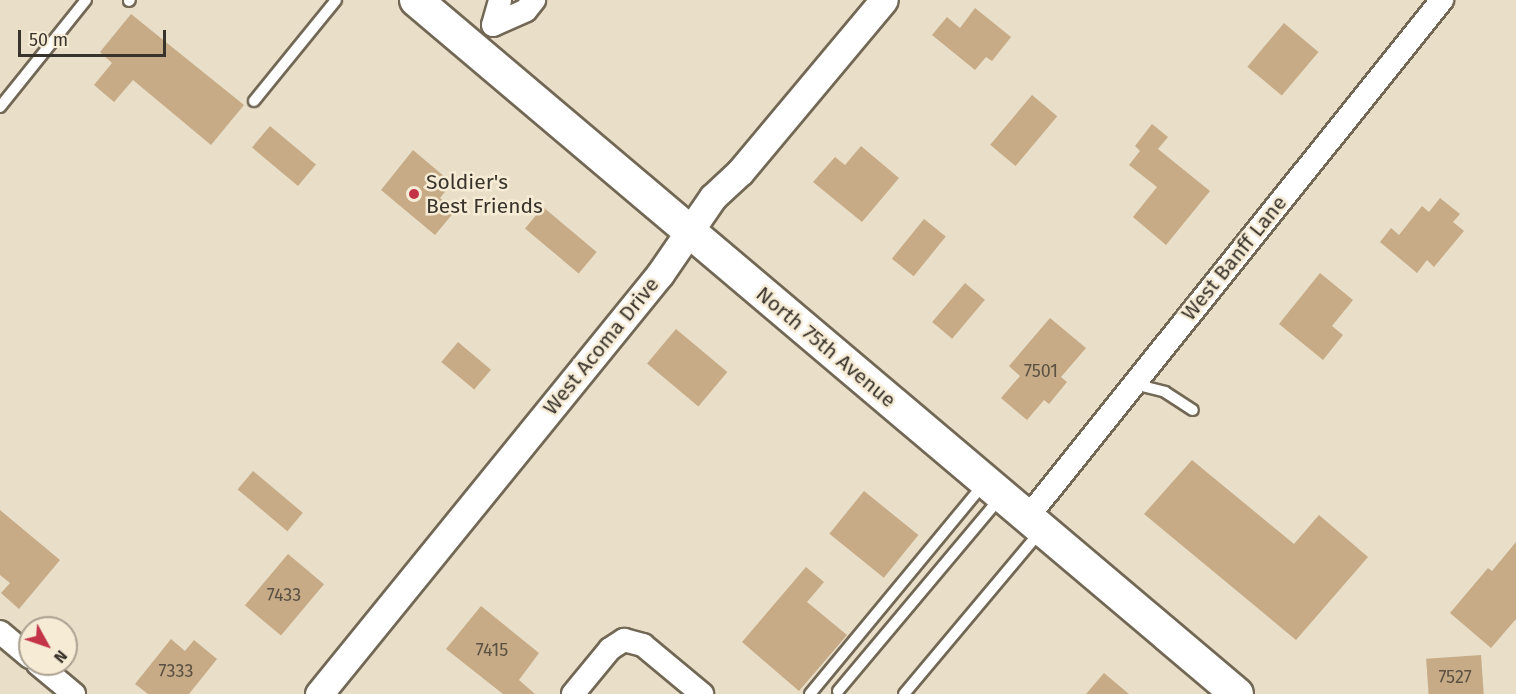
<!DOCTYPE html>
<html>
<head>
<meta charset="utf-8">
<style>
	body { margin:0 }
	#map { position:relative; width:1516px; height:694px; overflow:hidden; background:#e9dec8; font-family:"Fira Sans",sans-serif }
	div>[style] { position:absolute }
	.building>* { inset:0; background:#c6ab86; transform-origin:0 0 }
	.roads { filter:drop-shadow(2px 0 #726855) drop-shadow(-2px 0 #726855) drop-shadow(0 2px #726855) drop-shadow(0 -2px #726855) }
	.service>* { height:10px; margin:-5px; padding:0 5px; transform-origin:5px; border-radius:5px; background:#fff }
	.minor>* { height:22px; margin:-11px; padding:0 11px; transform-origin:11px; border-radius:11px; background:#fff }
	.tertiary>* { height:27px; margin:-13.5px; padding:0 13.5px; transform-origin:13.5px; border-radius:13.5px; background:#fff }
	.secondary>* { height:32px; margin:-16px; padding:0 16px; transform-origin:16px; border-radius:16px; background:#fff }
	.dots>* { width:16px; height:16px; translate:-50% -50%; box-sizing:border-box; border:3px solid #f6ebd5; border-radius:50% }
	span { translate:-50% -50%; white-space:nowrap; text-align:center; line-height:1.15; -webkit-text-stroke:5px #f6ebd5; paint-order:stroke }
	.number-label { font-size:18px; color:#5c5142 }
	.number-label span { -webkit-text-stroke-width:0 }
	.poi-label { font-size:21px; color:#38332b }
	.left { translate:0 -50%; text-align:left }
	.street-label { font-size:21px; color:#38332b }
	.north { position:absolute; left:18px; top:616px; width:60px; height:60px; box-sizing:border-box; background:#f6ebd5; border:2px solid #aaa191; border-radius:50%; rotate:130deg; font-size:16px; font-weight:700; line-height:24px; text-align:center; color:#38332b }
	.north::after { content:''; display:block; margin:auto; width:21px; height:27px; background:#c43448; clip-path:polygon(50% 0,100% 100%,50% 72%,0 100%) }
	.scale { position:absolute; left:18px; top:30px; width:148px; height:27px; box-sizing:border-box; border:3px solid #38332b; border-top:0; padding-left:8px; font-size:18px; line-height:21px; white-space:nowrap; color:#38332b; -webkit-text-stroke:4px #f6ebd5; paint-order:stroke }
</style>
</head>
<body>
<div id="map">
	<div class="building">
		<div style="clip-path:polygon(975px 8px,1011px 37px,992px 61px,986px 57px,975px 70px,932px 35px,947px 17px,960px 28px)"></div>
		<div style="clip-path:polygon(131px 14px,244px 105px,211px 145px,133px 80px,114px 102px,94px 85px,112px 63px,100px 52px)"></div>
		<div style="left:1284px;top:23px;width:45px;height:57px;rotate:40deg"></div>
		<div style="left:1032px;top:95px;width:33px;height:65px;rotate:40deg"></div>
		<div style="clip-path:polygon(1152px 124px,1168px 137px,1158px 149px,1210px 191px,1166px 245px,1133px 217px,1157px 187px,1129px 165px,1140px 151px,1135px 146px)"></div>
		<div style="left:270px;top:126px;width:60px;height:28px;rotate:40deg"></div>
		<div style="clip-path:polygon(861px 146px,899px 178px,862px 222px,813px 182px,835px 157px,845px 165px)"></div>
		<div style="clip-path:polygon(413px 150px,452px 183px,440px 198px,455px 211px,435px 235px,381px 190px)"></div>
		<div style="clip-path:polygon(1440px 198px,1460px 214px,1453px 222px,1464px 231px,1434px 267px,1427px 260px,1417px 273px,1380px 242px,1391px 228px,1399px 235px,1422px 206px,1429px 212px)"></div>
		<div style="left:543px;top:207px;width:70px;height:28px;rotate:40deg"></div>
		<div style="left:924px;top:219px;width:28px;height:51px;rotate:39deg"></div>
		<div style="clip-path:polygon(1320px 273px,1353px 300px,1332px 326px,1343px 335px,1323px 360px,1279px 324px)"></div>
		<div style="left:965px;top:283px;width:26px;height:51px;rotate:40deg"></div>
		<div style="clip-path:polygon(1050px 318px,1086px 348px,1061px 377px,1067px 382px,1049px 404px,1044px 400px,1027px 420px,1001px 398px,1020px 376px,1009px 366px)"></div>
		<div style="left:676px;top:329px;width:67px;height:45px;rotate:40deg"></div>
		<div style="left:458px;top:342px;width:43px;height:26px;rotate:40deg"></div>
		<div style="clip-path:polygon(1192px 460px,1294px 544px,1319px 515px,1368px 557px,1296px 640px,1144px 514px)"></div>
		<div style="left:253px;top:471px;width:65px;height:24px;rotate:40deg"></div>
		<div style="left:864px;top:491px;width:70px;height:55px;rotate:39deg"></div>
		<div style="clip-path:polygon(0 510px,60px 560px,19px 609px,1px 593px,10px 583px,0 575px)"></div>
		<div style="clip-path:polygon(1516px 542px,1516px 619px,1491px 648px,1450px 613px,1488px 568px,1492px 571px)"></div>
		<div style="left:288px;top:554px;width:47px;height:67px;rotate:40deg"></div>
		<div style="clip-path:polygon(806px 567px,824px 582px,807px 602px,847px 635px,799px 691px,742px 642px)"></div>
		<div style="clip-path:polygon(481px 606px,539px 653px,519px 680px,535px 694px,503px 694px,446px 649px)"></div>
		<div style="clip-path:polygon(171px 639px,185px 651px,194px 640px,217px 659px,189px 694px,148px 694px,135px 684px)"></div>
		<div style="left:1481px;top:655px;width:39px;height:55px;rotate:86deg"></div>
		<div style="clip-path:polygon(1104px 673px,1129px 694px,1086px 694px)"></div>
	</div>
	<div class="roads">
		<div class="service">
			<div style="left:129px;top:1px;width:1px;rotate:-45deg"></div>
			<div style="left:254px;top:101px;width:130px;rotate:-50.9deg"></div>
			<div style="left:0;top:107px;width:137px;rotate:-51.2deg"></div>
			<div style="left:1134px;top:384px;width:32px;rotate:14deg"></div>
			<div style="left:1165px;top:392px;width:33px;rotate:33deg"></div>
			<div style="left:838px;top:691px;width:252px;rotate:-50deg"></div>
			<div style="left:810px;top:694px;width:273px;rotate:-50.4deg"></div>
			<div style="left:904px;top:694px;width:213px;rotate:-50deg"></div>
		</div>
		<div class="minor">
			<div style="left:493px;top:25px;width:36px;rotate:-24deg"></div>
			<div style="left:526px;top:10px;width:13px;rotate:-51deg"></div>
			<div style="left:493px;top:25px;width:26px;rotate:-74deg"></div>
			<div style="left:1027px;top:518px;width:664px;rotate:-51.3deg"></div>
			<div style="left:0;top:632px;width:39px;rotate:40deg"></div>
			<div style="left:38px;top:664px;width:47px;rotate:39.8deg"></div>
			<div style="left:573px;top:694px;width:58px;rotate:-50.6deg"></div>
			<div style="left:610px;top:649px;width:17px;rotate:-33deg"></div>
			<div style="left:624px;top:640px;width:20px;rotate:15deg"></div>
			<div style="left:643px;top:645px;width:77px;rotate:39.7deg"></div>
		</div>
		<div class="tertiary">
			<div style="left:319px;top:694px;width:541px;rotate:-50.93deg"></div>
			<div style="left:660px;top:274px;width:93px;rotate:-55.5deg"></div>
			<div style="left:713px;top:197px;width:37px;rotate:-43deg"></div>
			<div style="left:740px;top:172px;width:224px;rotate:-50.1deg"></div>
		</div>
		<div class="secondary">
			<div style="left:416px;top:0;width:1075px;rotate:40.21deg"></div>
		</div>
	</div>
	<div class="dots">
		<div style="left:414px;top:194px;background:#c43448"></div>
	</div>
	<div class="number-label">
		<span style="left:1041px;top:371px">7501</span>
		<span style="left:284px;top:595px">7433</span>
		<span style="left:492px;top:650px">7415</span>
		<span style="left:176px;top:671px">7333</span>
		<span style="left:1455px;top:677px">7527</span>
	</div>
	<div class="poi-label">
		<span class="left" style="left:426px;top:194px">Soldier's<br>Best Friends</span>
	</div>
	<div class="street-label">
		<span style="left:1234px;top:258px;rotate:-51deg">West Banff Lane</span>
		<span style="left:601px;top:346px;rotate:-51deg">West Acoma Drive</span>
		<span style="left:826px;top:347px;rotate:40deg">North 75th Avenue</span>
	</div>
	<div class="north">N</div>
	<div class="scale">50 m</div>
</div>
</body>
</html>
